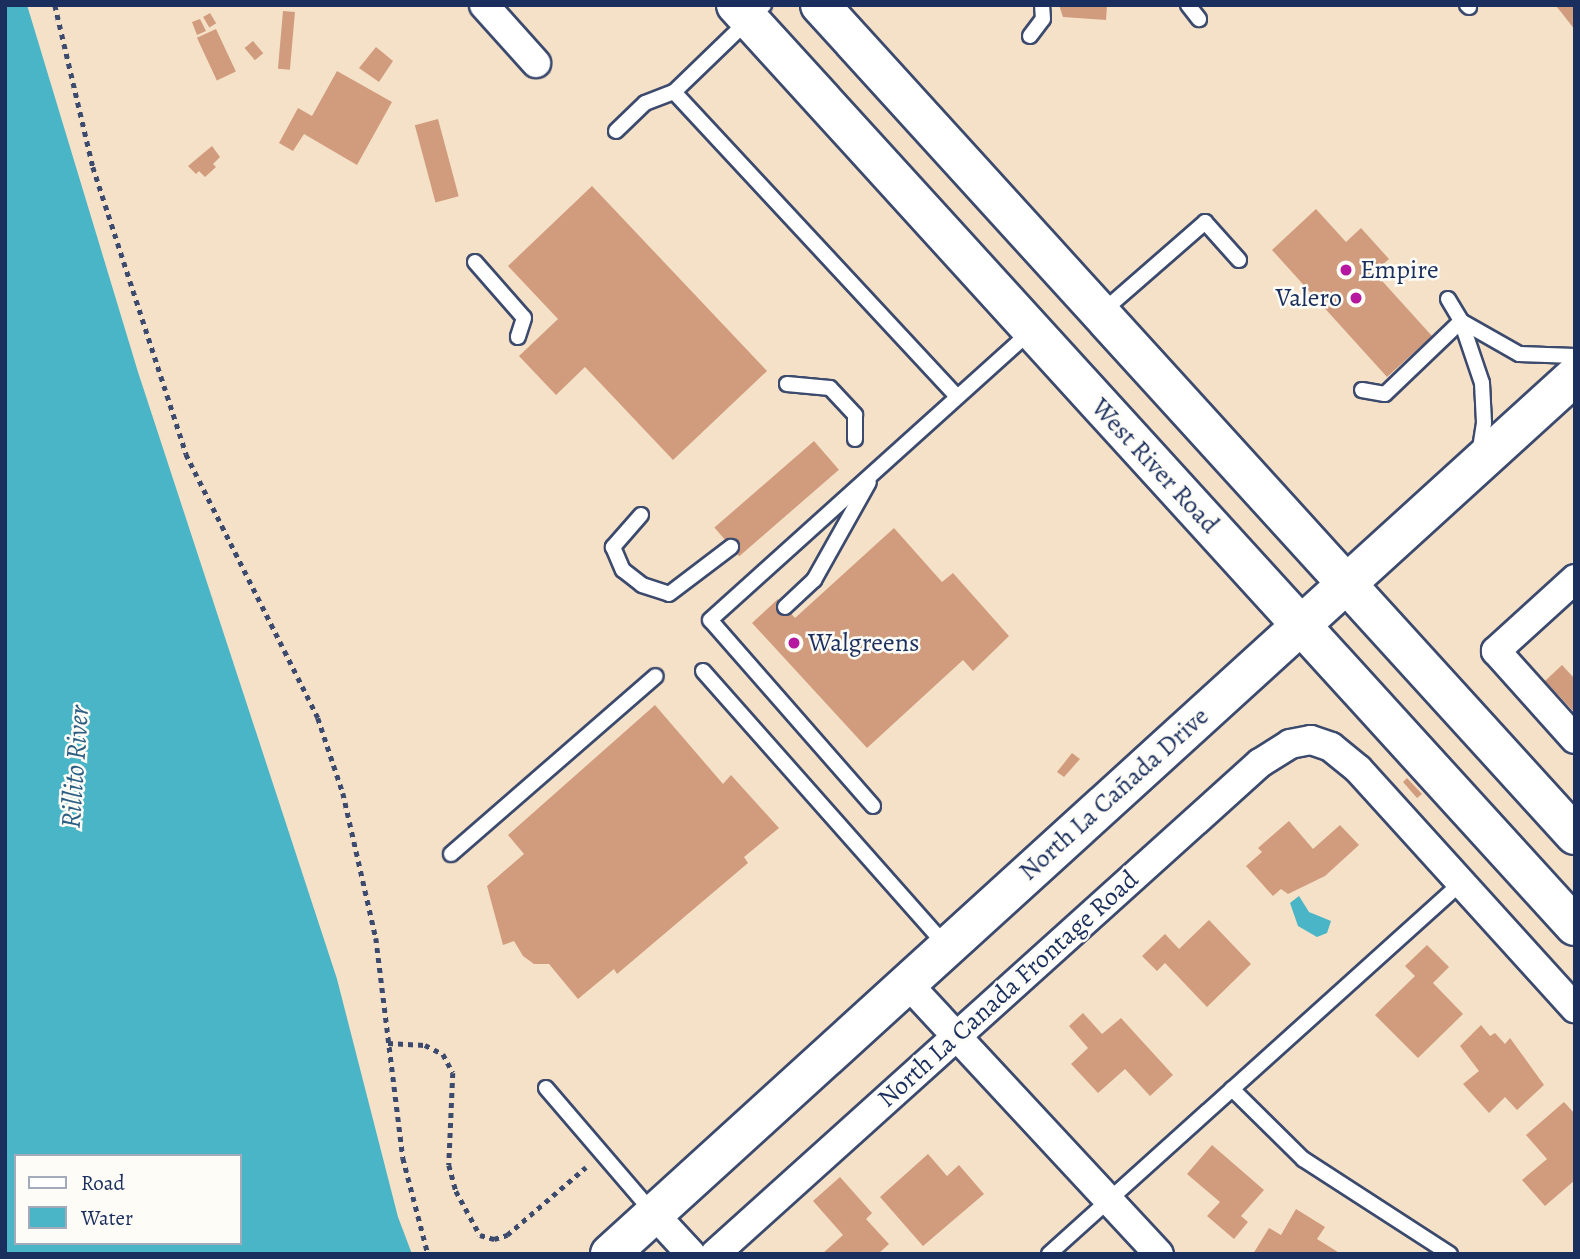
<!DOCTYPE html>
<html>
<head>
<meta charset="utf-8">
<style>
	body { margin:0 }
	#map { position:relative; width:1580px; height:1259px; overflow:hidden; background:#f5e1c7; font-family:Alegreya,serif }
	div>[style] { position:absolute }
	.water>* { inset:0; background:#49b5c6 }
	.building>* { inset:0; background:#d09c7d; transform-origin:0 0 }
	.path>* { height:4.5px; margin-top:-2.25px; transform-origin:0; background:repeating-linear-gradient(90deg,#3c4a6e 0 5px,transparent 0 10px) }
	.roads { filter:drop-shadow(2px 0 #3c4a6e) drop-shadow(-2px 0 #3c4a6e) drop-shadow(0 2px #3c4a6e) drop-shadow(0 -2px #3c4a6e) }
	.lane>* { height:14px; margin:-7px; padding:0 7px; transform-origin:7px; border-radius:7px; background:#fff }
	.street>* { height:28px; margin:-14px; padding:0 14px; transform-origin:14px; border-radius:14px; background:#fff }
	.primary>* { height:38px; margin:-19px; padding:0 19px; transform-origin:19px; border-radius:19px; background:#fff }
	.dots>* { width:19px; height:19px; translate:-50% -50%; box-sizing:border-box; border:4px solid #fdfcf7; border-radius:50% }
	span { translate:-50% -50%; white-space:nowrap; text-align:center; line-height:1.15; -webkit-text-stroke:5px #fdfcf7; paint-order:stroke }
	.poi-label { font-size:26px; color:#1b2f5e }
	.left { translate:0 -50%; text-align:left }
	.right { translate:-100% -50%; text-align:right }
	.street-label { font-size:26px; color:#1b2f5e }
	.water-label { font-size:28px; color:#2b5e82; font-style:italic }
	.frame { position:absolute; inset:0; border:7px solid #1b2f5e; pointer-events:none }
	.legend { position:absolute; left:14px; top:1154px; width:228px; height:91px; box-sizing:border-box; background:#fdfcf7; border:2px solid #a3aaba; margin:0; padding:9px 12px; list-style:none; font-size:21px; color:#1b2f5e }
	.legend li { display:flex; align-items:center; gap:14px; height:35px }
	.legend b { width:35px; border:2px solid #a3aaba }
</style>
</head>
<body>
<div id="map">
	<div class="water">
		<div style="clip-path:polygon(evenodd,5px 5px,27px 5px,138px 372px,337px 979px,398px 1217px,412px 1254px,5px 1254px,5px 5px,16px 1156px,240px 1156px,240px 1243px,16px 1243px,16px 1156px)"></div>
		<div style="clip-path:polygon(1299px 896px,1309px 912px,1331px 921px,1327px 933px,1317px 937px,1298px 926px,1290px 903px)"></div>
	</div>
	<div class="building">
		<div style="clip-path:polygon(1059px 5px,1107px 5px,1106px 20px,1063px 17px)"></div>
		<div style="clip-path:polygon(1555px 5px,1575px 5px,1575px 30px,1561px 12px)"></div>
		<div style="left:283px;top:11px;width:12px;height:58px;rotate:5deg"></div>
		<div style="left:210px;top:13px;width:12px;height:8px;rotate:59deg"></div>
		<div style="clip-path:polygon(200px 19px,206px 31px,197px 35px,192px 22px)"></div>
		<div style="left:216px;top:29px;width:47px;height:21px;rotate:65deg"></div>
		<div style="left:253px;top:41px;width:16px;height:11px;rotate:50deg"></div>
		<div style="clip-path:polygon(376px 47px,393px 61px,379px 82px,359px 68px)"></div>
		<div style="clip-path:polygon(337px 71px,392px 102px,357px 165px,304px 134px,293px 151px,279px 143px,298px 108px,312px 116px)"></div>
		<div style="left:438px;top:119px;width:80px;height:24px;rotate:75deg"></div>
		<div style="clip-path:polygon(212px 146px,220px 157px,213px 164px,216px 167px,205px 177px,199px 171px,196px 174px,188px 166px)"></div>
		<div style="clip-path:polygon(592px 186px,767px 371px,673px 460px,585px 367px,556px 395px,519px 356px,558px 319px,508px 266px)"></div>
		<div style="clip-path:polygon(1316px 209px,1346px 242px,1361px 228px,1389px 259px,1374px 272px,1432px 336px,1387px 377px,1272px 250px)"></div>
		<div style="left:814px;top:441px;width:38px;height:132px;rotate:49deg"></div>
		<div style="clip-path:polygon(894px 528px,942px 582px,953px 573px,1009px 636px,973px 671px,963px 660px,867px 748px,752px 623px,778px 599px,795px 618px)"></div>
		<div style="clip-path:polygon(1562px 665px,1575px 679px,1575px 713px,1545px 681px)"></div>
		<div style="clip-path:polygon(655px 705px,723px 784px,731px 775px,779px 828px,744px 857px,748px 863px,617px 974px,614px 969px,578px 999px,549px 964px,534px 964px,523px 956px,514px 941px,503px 945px,487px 886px,524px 854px,508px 835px)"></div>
		<div style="clip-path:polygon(1072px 753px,1080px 759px,1064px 777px,1057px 772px)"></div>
		<div style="clip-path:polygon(1407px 778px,1422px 794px,1417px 798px,1403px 782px)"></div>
		<div style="clip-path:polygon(1289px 821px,1313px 849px,1340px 825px,1359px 845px,1325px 876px,1288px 894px,1281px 889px,1273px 896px,1246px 866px,1262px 852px,1258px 848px)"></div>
		<div style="clip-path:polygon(1209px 920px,1251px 964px,1207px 1007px,1165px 963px,1157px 971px,1142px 956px,1165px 934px,1179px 949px)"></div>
		<div style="clip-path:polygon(1427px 945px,1449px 967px,1433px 983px,1463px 1014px,1418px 1058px,1375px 1015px,1415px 976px,1405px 966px)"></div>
		<div style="clip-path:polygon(1083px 1013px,1102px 1034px,1121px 1018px,1173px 1075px,1150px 1096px,1125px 1069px,1098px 1093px,1071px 1064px,1088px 1048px,1069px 1026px)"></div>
		<div style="clip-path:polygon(1481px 1025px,1490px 1036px,1495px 1033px,1505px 1044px,1510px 1038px,1544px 1085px,1517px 1110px,1505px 1097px,1489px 1113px,1463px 1084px,1479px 1071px,1460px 1046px)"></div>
		<div style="clip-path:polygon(1564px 1102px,1575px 1114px,1575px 1180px,1545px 1206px,1522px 1180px,1547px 1159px,1526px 1135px)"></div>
		<div style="clip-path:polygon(1212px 1145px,1264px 1190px,1241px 1216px,1248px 1222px,1234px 1239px,1207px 1216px,1220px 1202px,1187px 1174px)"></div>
		<div style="clip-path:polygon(928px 1154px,947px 1176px,959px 1165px,984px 1194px,923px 1246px,880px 1197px)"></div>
		<div style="clip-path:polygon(840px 1177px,872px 1213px,866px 1219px,889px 1244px,878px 1254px,822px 1254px,843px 1235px,813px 1201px)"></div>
		<div style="clip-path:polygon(1296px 1209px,1325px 1227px,1317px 1239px,1341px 1254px,1253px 1254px,1269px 1228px,1281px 1235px)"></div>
	</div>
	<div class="path">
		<div style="left:55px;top:5px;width:166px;rotate:76.8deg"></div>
		<div style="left:93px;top:167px;width:302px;rotate:72deg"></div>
		<div style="left:186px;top:454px;width:295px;rotate:63.4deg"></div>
		<div style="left:318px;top:718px;width:79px;rotate:71.6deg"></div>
		<div style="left:343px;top:793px;width:149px;rotate:77.2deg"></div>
		<div style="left:376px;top:938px;width:222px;rotate:83deg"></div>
		<div style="left:403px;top:1158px;width:99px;rotate:75.4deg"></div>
		<div style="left:388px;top:1043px;width:37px;rotate:3deg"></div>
		<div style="left:425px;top:1045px;width:20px;rotate:27deg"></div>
		<div style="left:443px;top:1054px;width:21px;rotate:62deg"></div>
		<div style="left:453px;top:1073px;width:92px;rotate:92.5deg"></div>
		<div style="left:449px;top:1165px;width:27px;rotate:75deg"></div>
		<div style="left:456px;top:1191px;width:50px;rotate:61.4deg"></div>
		<div style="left:480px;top:1235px;width:15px;rotate:16deg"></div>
		<div style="left:494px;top:1239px;width:14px;rotate:-17deg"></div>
		<div style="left:507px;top:1235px;width:104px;rotate:-40.7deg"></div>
	</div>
	<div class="roads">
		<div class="lane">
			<div style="left:764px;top:5px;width:125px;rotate:136deg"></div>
			<div style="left:674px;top:92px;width:414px;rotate:47.1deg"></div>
			<div style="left:1188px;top:5px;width:18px;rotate:52deg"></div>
			<div style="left:1467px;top:5px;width:3px;rotate:45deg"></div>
			<div style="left:1030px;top:36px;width:21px;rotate:-53deg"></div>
			<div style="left:1043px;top:19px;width:14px;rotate:-94deg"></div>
			<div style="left:616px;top:131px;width:40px;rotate:-44deg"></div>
			<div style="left:645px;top:103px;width:31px;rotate:-21deg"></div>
			<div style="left:475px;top:262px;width:74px;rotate:48.8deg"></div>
			<div style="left:524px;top:318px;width:20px;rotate:108deg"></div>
			<div style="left:1448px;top:299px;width:26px;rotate:59deg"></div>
			<div style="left:1461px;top:321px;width:65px;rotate:71.3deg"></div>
			<div style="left:1482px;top:383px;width:40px;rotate:87.1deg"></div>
			<div style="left:1484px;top:423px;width:30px;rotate:99deg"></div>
			<div style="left:1102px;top:312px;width:137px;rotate:-41.1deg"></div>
			<div style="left:1205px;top:222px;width:51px;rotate:48.2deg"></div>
			<div style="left:1461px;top:321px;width:67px;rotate:29.6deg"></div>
			<div style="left:1519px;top:354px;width:56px;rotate:2deg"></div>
			<div style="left:787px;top:384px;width:43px;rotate:5.3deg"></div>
			<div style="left:830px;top:388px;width:37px;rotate:47deg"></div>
			<div style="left:855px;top:415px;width:24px;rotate:90deg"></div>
			<div style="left:1362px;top:390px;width:23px;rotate:10deg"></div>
			<div style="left:1385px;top:394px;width:105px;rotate:-43.8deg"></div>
			<div style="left:641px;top:515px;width:43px;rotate:131.2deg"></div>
			<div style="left:613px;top:547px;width:25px;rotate:67deg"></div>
			<div style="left:623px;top:570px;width:24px;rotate:38deg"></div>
			<div style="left:642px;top:585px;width:28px;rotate:18deg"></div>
			<div style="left:669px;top:594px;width:78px;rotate:-37.2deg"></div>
			<div style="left:785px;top:607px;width:40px;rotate:-43deg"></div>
			<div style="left:814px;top:580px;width:112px;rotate:-60.7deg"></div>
			<div style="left:703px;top:671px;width:367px;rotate:48.5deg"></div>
			<div style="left:873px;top:806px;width:247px;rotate:-131.2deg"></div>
			<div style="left:710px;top:620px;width:431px;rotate:-42deg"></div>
			<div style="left:451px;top:854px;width:271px;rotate:-41deg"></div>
			<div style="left:546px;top:1088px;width:165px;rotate:49.4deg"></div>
			<div style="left:1232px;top:1089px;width:100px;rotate:44.6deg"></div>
			<div style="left:1303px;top:1159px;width:175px;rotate:32.9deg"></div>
			<div style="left:1049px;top:1254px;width:554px;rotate:-42deg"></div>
		</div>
		<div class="street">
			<div style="left:484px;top:5px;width:78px;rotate:48.1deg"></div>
			<div style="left:1575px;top:579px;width:107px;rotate:137.7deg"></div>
			<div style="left:1496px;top:651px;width:118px;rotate:48.1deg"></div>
			<div style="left:907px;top:983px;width:370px;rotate:47.1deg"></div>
			<div style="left:654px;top:1214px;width:54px;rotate:47.2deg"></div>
			<div style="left:715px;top:1254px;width:734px;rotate:-42.02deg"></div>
			<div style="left:1260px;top:763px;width:36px;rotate:-32deg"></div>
			<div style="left:1290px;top:744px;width:21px;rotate:-11deg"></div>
			<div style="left:1311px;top:740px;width:21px;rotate:19deg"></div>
			<div style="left:1331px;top:747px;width:35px;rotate:39deg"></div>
			<div style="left:1358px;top:769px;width:323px;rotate:47.8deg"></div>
		</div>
		<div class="primary">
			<div style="left:736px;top:5px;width:1246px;rotate:47.67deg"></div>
			<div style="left:820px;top:5px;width:1122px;rotate:47.71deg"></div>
			<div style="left:610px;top:1254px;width:1305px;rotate:-42.3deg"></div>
		</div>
	</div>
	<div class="dots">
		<div style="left:1346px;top:270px;background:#b5179e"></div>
		<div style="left:1356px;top:298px;background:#b5179e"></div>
		<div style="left:794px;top:643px;background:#b5179e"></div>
	</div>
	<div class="poi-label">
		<span class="left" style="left:1360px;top:270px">Empire</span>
		<span class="right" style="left:1342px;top:298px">Valero</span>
		<span class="left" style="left:808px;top:643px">Walgreens</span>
	</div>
	<div class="street-label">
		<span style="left:1155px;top:466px;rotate:47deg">West River Road</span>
		<span style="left:1114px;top:794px;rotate:-42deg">North La Cañada Drive</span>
		<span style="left:1008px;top:989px;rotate:-42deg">North La Canada Frontage Road</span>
	</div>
	<div class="water-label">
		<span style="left:75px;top:767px;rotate:-86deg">Rillito River</span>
	</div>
	<div class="frame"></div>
	<ul class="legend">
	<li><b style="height:9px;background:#fff"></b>Road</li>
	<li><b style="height:19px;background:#49b5c6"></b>Water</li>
	</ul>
</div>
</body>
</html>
